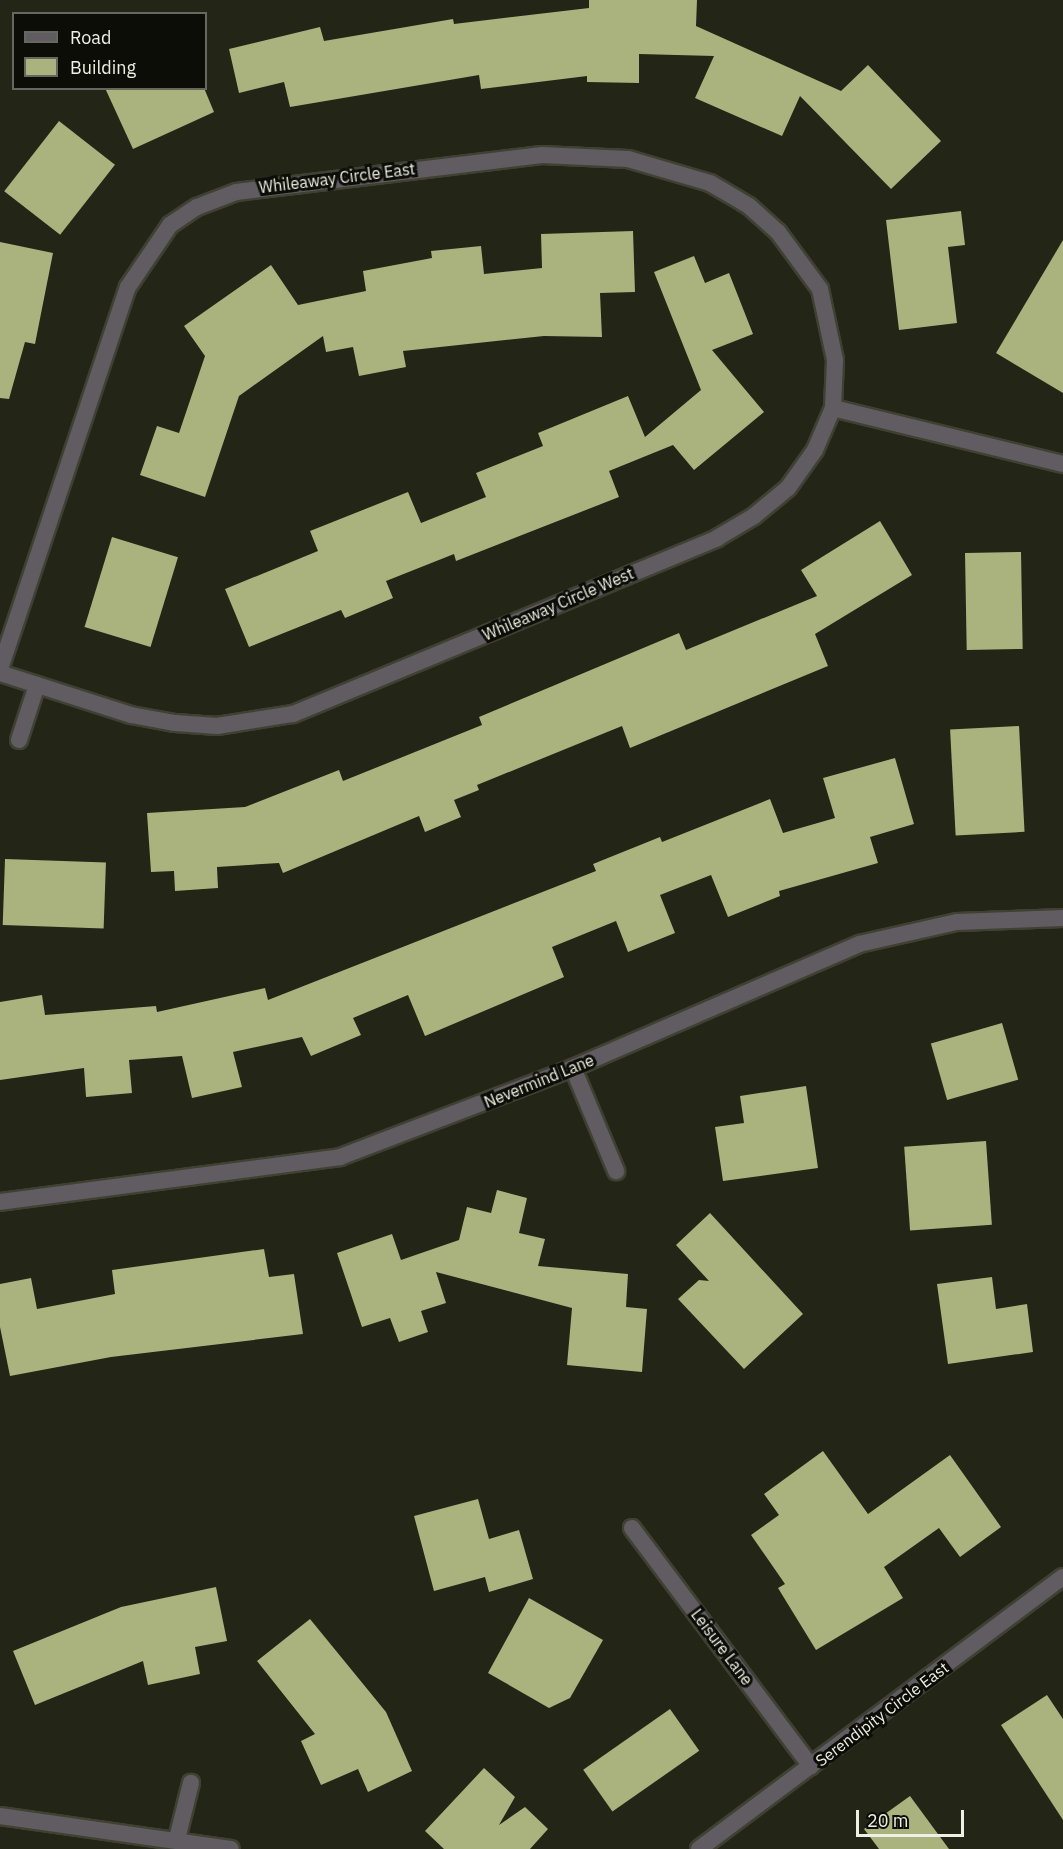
<!DOCTYPE html>
<html>
<head>
<meta charset="utf-8">
<style>
	body { margin:0 }
	#map { position:relative; width:1063px; height:1849px; overflow:hidden; background:#232516; font-family:"IBM Plex Sans",sans-serif }
	div>[style] { position:absolute }
	.building>* { inset:0; background:#aab27e; transform-origin:0 0 }
	.roads { filter:drop-shadow(2px 0 #3f4133) drop-shadow(-2px 0 #3f4133) drop-shadow(0 2px #3f4133) drop-shadow(0 -2px #3f4133) }
	.minor>* { height:16px; margin:-8px; padding:0 8px; transform-origin:8px; border-radius:8px; background:#615c62 }
	span { translate:-50% -50%; white-space:nowrap; text-align:center; line-height:1.15; -webkit-text-stroke:6px #0c0d07; paint-order:stroke }
	.street-label { font-size:16px; color:#eef0e6 }
	.legend { position:absolute; left:12px; top:12px; width:195px; height:78px; box-sizing:border-box; background:#0c0d07; border:2px solid #666860; margin:0; padding:8px 10px; list-style:none; font-size:18px; color:#eef0e6 }
	.legend li { display:flex; align-items:center; gap:12px; height:30px }
	.legend b { width:30px; border:2px solid #666860 }
	.scale { position:absolute; left:856px; top:1810px; width:108px; height:27px; box-sizing:border-box; border:3px solid #eef0e6; border-top:0; padding-left:8px; font-size:18px; line-height:21px; white-space:nowrap; color:#eef0e6; -webkit-text-stroke:4px #0c0d07; paint-order:stroke }
</style>
</head>
<body>
<div id="map">
	<div class="building">
		<div style="clip-path:polygon(589px 0,697px 0,696px 26px,841px 91px,868px 65px,941px 141px,891px 189px,800px 96px,782px 136px,695px 98px,714px 56px,639px 54px,639px 83px,587px 82px,587px 76px,481px 89px,479px 75px,290px 107px,284px 82px,239px 93px,229px 49px,320px 27px,324px 41px,453px 19px,454px 24px,589px 8px)"></div>
		<div style="clip-path:polygon(105px 88px,204px 88px,214px 112px,133px 149px)"></div>
		<div style="left:59px;top:121px;width:71px;height:89px;rotate:38deg"></div>
		<div style="clip-path:polygon(961px 211px,965px 245px,948px 247px,957px 323px,899px 330px,886px 220px)"></div>
		<div style="clip-path:polygon(633px 231px,635px 292px,600px 293px,602px 337px,544px 336px,403px 351px,406px 367px,359px 376px,353px 347px,326px 352px,323px 336px,239px 396px,205px 497px,140px 475px,157px 426px,179px 433px,205px 356px,184px 326px,271px 265px,298px 305px,366px 291px,363px 271px,432px 258px,431px 251px,481px 246px,484px 274px,542px 268px,541px 234px)"></div>
		<div style="clip-path:polygon(1063px 240px,1063px 393px,996px 353px)"></div>
		<div style="clip-path:polygon(0 242px,53px 253px,35px 344px,25px 342px,9px 399px,0 398px)"></div>
		<div style="clip-path:polygon(694px 256px,705px 283px,729px 273px,753px 334px,712px 350px,764px 412px,694px 470px,673px 445px,609px 471px,619px 497px,456px 561px,454px 554px,386px 581px,393px 598px,345px 618px,341px 610px,249px 647px,225px 589px,318px 551px,310px 531px,408px 492px,421px 523px,486px 497px,476px 473px,543px 446px,538px 433px,628px 396px,645px 437px,701px 390px,654px 272px)"></div>
		<div style="clip-path:polygon(880px 521px,912px 575px,815px 634px,828px 666px,630px 748px,622px 726px,477px 785px,479px 790px,454px 800px,461px 817px,425px 832px,419px 816px,283px 873px,279px 863px,217px 867px,218px 888px,175px 891px,174px 871px,151px 872px,147px 813px,245px 807px,339px 770px,343px 781px,482px 725px,479px 717px,679px 633px,686px 650px,817px 596px,801px 570px)"></div>
		<div style="left:112px;top:537px;width:69px;height:94px;rotate:17deg"></div>
		<div style="left:1021px;top:552px;width:97px;height:56px;rotate:89deg"></div>
		<div style="left:1019px;top:726px;width:106px;height:69px;rotate:87deg"></div>
		<div style="clip-path:polygon(895px 758px,914px 824px,870px 837px,878px 863px,779px 891px,780px 896px,728px 917px,711px 875px,660px 895px,675px 933px,628px 952px,616px 921px,552px 947px,564px 977px,425px 1036px,408px 995px,353px 1018px,361px 1035px,311px 1056px,302px 1037px,233px 1052px,242px 1087px,192px 1098px,182px 1056px,129px 1060px,132px 1093px,86px 1097px,84px 1068px,0 1080px,0 1002px,42px 995px,45px 1015px,156px 1006px,157px 1012px,265px 988px,268px 1000px,596px 871px,593px 864px,660px 837px,662px 842px,770px 799px,783px 833px,835px 818px,823px 778px)"></div>
		<div style="left:5px;top:859px;width:101px;height:66px;rotate:2deg"></div>
		<div style="left:1002px;top:1023px;width:59px;height:74px;rotate:74deg"></div>
		<div style="clip-path:polygon(806px 1086px,818px 1168px,723px 1181px,715px 1127px,744px 1123px,740px 1096px)"></div>
		<div style="left:986px;top:1141px;width:84px;height:82px;rotate:86deg"></div>
		<div style="clip-path:polygon(497px 1190px,527px 1198px,519px 1233px,545px 1239px,538px 1266px,628px 1274px,626px 1307px,647px 1309px,642px 1372px,567px 1365px,572px 1308px,436px 1272px,446px 1303px,421px 1311px,428px 1332px,399px 1342px,390px 1318px,362px 1327px,337px 1253px,392px 1234px,401px 1260px,459px 1240px,467px 1207px,491px 1213px)"></div>
		<div style="clip-path:polygon(710px 1213px,803px 1314px,744px 1369px,678px 1299px,699px 1280px,709px 1281px,676px 1245px)"></div>
		<div style="clip-path:polygon(264px 1249px,269px 1277px,294px 1274px,303px 1334px,111px 1357px,10px 1376px,0 1327px,0 1284px,31px 1278px,37px 1309px,115px 1294px,112px 1270px)"></div>
		<div style="clip-path:polygon(992px 1277px,996px 1309px,1027px 1304px,1033px 1352px,948px 1364px,937px 1284px)"></div>
		<div style="clip-path:polygon(823px 1451px,868px 1514px,950px 1455px,1001px 1527px,960px 1557px,939px 1528px,884px 1567px,903px 1598px,816px 1650px,778px 1588px,785px 1584px,751px 1535px,779px 1515px,764px 1494px)"></div>
		<div style="clip-path:polygon(478px 1499px,489px 1539px,519px 1530px,533px 1579px,489px 1592px,485px 1577px,434px 1591px,414px 1516px)"></div>
		<div style="clip-path:polygon(216px 1587px,227px 1641px,195px 1647px,200px 1674px,148px 1685px,143px 1661px,35px 1705px,13px 1651px,121px 1607px)"></div>
		<div style="clip-path:polygon(529px 1598px,603px 1640px,570px 1698px,549px 1708px,488px 1673px)"></div>
		<div style="clip-path:polygon(310px 1619px,386px 1712px,412px 1771px,368px 1792px,358px 1769px,321px 1785px,301px 1741px,315px 1734px,257px 1661px)"></div>
		<div style="clip-path:polygon(1047px 1695px,1063px 1719px,1063px 1820px,1001px 1725px)"></div>
		<div style="left:670px;top:1709px;width:51px;height:106px;rotate:55deg"></div>
		<div style="clip-path:polygon(484px 1768px,515px 1797px,499px 1825px,525px 1807px,548px 1829px,530px 1849px,444px 1849px,425px 1831px)"></div>
		<div style="clip-path:polygon(910px 1796px,949px 1849px,879px 1849px,864px 1829px)"></div>
	</div>
	<div class="roads">
		<div class="minor">
			<div style="left:0;top:669px;width:403px;rotate:-71.5deg"></div>
			<div style="left:128px;top:287px;width:75px;rotate:-55.9deg"></div>
			<div style="left:170px;top:225px;width:32px;rotate:-34deg"></div>
			<div style="left:197px;top:207px;width:42px;rotate:-21deg"></div>
			<div style="left:236px;top:192px;width:308px;rotate:-6.9deg"></div>
			<div style="left:542px;top:155px;width:86px;rotate:2.7deg"></div>
			<div style="left:628px;top:159px;width:85px;rotate:16.3deg"></div>
			<div style="left:710px;top:183px;width:45px;rotate:30.5deg"></div>
			<div style="left:749px;top:206px;width:39px;rotate:42deg"></div>
			<div style="left:778px;top:232px;width:71px;rotate:53.6deg"></div>
			<div style="left:820px;top:289px;width:73px;rotate:78.1deg"></div>
			<div style="left:835px;top:360px;width:48px;rotate:92.4deg"></div>
			<div style="left:0;top:673px;width:138px;rotate:17.8deg"></div>
			<div style="left:131px;top:715px;width:45px;rotate:10.3deg"></div>
			<div style="left:175px;top:723px;width:42px;rotate:4.1deg"></div>
			<div style="left:217px;top:726px;width:77px;rotate:-9deg"></div>
			<div style="left:293px;top:714px;width:459px;rotate:-22.5deg"></div>
			<div style="left:717px;top:538px;width:43px;rotate:-30.7deg"></div>
			<div style="left:754px;top:516px;width:44px;rotate:-39.5deg"></div>
			<div style="left:788px;top:488px;width:47px;rotate:-54.6deg"></div>
			<div style="left:815px;top:450px;width:46px;rotate:-66.8deg"></div>
			<div style="left:833px;top:408px;width:237px;rotate:13.7deg"></div>
			<div style="left:19px;top:740px;width:58px;rotate:-71.9deg"></div>
			<div style="left:573px;top:1068px;width:112px;rotate:67.3deg"></div>
			<div style="left:0;top:1202px;width:343px;rotate:-7.5deg"></div>
			<div style="left:340px;top:1157px;width:249px;rotate:-20.9deg"></div>
			<div style="left:573px;top:1068px;width:312px;rotate:-23.4deg"></div>
			<div style="left:859px;top:944px;width:100px;rotate:-12.7deg"></div>
			<div style="left:957px;top:922px;width:106px;rotate:-2.2deg"></div>
			<div style="left:632px;top:1528px;width:298px;rotate:53.1deg"></div>
			<div style="left:0;top:1816px;width:233px;rotate:8.1deg"></div>
			<div style="left:177px;top:1839px;width:58px;rotate:-76deg"></div>
			<div style="left:699px;top:1849px;width:454px;rotate:-36.8deg"></div>
		</div>
	</div>
	<div class="street-label">
		<span style="left:337px;top:178px;rotate:-7deg">Whileaway Circle East</span>
		<span style="left:558px;top:604px;rotate:-23deg">Whileaway Circle West</span>
		<span style="left:539px;top:1081px;rotate:-22deg">Nevermind Lane</span>
		<span style="left:722px;top:1647px;rotate:53deg">Leisure Lane</span>
		<span style="left:882px;top:1714px;rotate:-37deg">Serendipity Circle East</span>
	</div>
	<ul class="legend">
	<li><b style="height:8px;background:#615c62"></b>Road</li>
	<li><b style="height:16px;background:#aab27e"></b>Building</li>
	</ul>
	<div class="scale">20 m</div>
</div>
</body>
</html>
